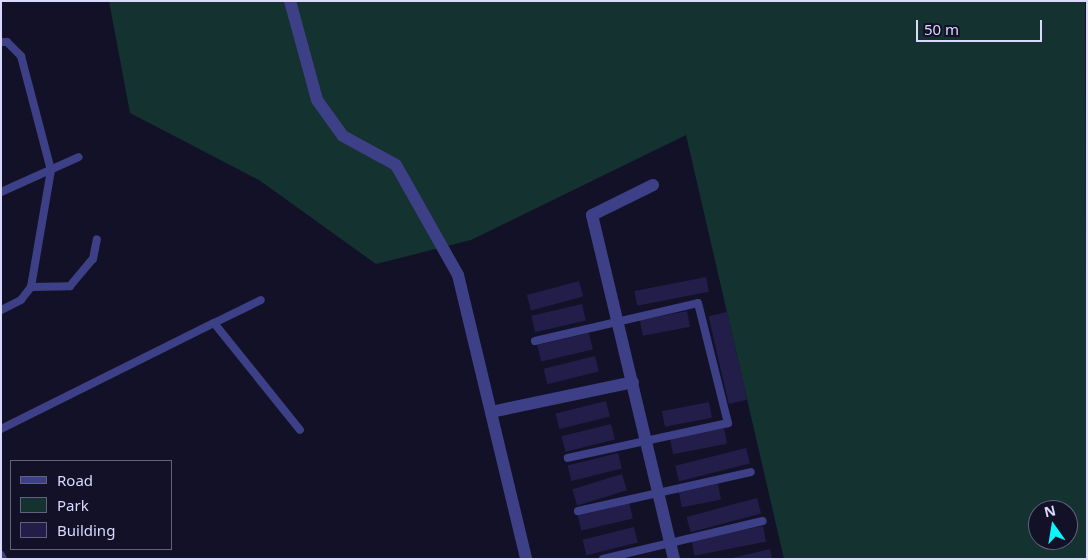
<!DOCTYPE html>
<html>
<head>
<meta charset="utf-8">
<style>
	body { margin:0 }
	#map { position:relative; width:1088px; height:560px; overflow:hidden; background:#131128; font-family:"Noto Sans",sans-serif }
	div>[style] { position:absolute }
	.green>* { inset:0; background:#14322f }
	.building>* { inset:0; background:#221d49; transform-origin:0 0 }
	.service>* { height:8px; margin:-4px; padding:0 4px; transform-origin:4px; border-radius:4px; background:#3d4086 }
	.minor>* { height:12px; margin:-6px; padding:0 6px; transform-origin:6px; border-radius:6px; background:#3d4086 }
	.tertiary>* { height:12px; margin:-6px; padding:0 6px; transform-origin:6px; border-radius:6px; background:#3d4086 }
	span { translate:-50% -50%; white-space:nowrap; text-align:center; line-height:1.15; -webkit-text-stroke:5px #131128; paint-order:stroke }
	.frame { position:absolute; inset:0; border:2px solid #dad9fe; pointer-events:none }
	.legend { position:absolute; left:10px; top:460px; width:162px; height:90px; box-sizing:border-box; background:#131128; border:1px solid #63617e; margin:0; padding:6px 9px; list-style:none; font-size:15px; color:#dad9fe }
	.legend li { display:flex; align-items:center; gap:10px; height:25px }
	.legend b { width:25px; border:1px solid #63617e }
	.north { position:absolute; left:1028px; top:500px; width:50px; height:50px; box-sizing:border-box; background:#131128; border:1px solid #63617e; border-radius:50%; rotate:347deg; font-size:14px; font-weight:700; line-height:20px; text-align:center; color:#dad9fe }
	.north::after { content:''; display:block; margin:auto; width:18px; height:22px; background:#0af6fa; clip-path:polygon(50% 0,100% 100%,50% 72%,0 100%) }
	.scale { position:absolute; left:916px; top:20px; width:126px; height:22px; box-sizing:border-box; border:2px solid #dad9fe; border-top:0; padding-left:6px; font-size:15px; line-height:18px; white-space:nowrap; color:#dad9fe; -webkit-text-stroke:4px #131128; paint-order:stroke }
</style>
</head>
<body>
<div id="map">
	<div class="green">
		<div style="clip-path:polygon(evenodd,109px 1px,1085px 1px,1087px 559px,784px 559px,686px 135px,471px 240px,376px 264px,259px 180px,130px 113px,109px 1px,1038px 510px,1068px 510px,1068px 540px,1038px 540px,1038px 510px)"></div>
	</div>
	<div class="building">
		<div style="left:706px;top:277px;width:15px;height:73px;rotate:79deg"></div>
		<div style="left:579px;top:281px;width:16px;height:54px;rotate:75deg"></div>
		<div style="left:582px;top:304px;width:17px;height:52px;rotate:77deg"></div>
		<div style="left:687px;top:311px;width:16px;height:48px;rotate:79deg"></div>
		<div style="left:727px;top:312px;width:90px;height:19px;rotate:77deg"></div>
		<div style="left:589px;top:333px;width:17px;height:53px;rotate:77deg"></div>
		<div style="left:595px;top:356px;width:16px;height:53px;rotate:76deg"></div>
		<div style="left:606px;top:401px;width:16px;height:52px;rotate:76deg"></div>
		<div style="left:709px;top:402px;width:16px;height:48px;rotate:79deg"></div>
		<div style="left:611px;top:424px;width:16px;height:51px;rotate:76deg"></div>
		<div style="left:724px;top:428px;width:16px;height:55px;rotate:79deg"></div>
		<div style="left:746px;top:448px;width:16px;height:73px;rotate:76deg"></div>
		<div style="left:618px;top:453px;width:16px;height:52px;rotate:76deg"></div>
		<div style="left:622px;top:474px;width:17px;height:52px;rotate:73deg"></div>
		<div style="left:718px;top:484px;width:16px;height:40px;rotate:79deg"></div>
		<div style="left:757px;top:498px;width:16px;height:73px;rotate:75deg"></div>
		<div style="left:629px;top:502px;width:17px;height:53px;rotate:77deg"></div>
		<div style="left:763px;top:526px;width:16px;height:73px;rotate:79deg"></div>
		<div style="left:634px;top:527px;width:16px;height:53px;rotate:76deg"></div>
		<div style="clip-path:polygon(770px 549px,772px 559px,733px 559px,732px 558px)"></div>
	</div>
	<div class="service">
		<div style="left:1px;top:42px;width:6px"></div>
		<div style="left:7px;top:42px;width:20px;rotate:45deg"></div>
		<div style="left:21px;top:56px;width:118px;rotate:75.3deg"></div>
		<div style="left:51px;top:170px;width:119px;rotate:99.7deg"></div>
		<div style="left:31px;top:287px;width:16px;rotate:128deg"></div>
		<div style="left:21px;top:300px;width:22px;rotate:153deg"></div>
		<div style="left:1px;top:192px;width:85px;rotate:-24.2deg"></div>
		<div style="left:31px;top:287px;width:39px;rotate:-1deg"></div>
		<div style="left:70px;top:286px;width:35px;rotate:-50deg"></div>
		<div style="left:93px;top:259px;width:20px;rotate:-79deg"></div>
		<div style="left:214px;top:323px;width:52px;rotate:-26.1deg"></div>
		<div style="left:535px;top:341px;width:167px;rotate:-13.1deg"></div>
		<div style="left:698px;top:303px;width:124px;rotate:76deg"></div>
		<div style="left:728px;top:423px;width:164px;rotate:167.7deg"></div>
		<div style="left:1px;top:429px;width:238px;rotate:-26.5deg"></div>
		<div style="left:214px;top:323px;width:137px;rotate:51.2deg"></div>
		<div style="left:578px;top:511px;width:177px;rotate:-12.7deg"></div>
		<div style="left:1px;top:555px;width:4px;rotate:63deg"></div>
		<div style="left:603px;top:559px;width:164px;rotate:-13.4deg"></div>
	</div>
	<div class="minor">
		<div style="left:653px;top:185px;width:68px;rotate:153.8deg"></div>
		<div style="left:592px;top:215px;width:354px;rotate:76.6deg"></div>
		<div style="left:491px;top:412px;width:145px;rotate:-11.9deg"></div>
	</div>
	<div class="tertiary">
		<div style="left:290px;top:1px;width:103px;rotate:74.7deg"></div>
		<div style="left:317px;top:100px;width:44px;rotate:54.2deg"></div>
		<div style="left:343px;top:136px;width:60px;rotate:28.7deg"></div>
		<div style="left:396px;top:165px;width:126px;rotate:60.6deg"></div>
		<div style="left:458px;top:275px;width:292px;rotate:76.5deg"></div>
	</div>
	<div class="frame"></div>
	<ul class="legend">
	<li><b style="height:6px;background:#3d4086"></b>Road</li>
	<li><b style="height:14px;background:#14322f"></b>Park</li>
	<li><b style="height:14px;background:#221d49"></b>Building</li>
	</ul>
	<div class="north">N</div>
	<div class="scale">50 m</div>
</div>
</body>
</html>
